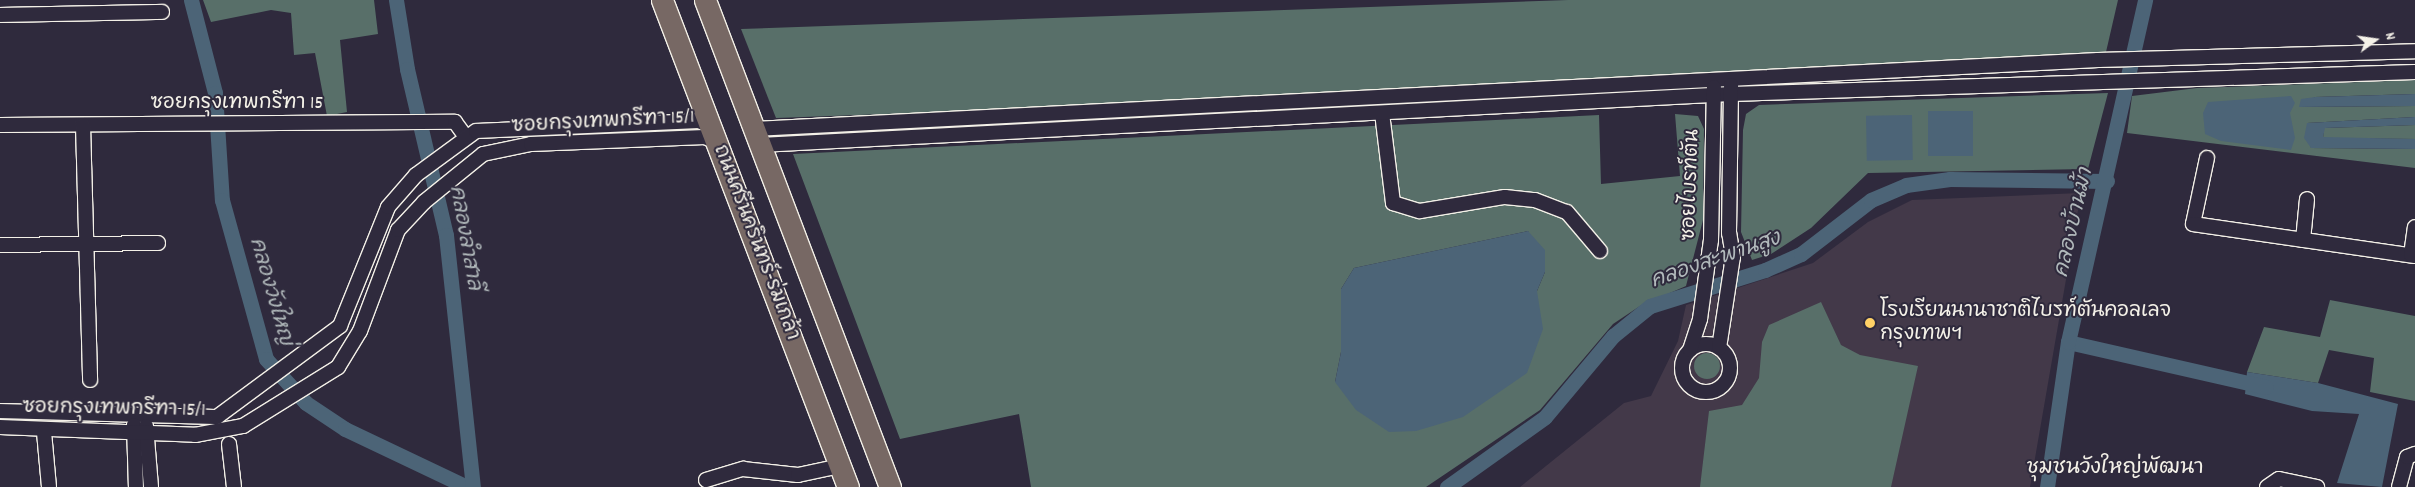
<!DOCTYPE html>
<html>
<head>
<meta charset="utf-8">
<style>
	body { margin:0 }
	#map { position:relative; width:2415px; height:487px; overflow:hidden; background:#2f2a3d; font-family:Dekko,"Playpen Sans Thai",sans-serif }
	div>[style] { position:absolute }
	.built>* { inset:0; background:#433949 }
	.green>* { inset:0; background:#586f69 }
	.round { border-radius:50% }
	.water>* { inset:0; background:#4c6477; transform-origin:0 0 }
	.canal>* { height:15px; margin:-7.5px; padding:0 7.5px; transform-origin:7.5px; border-radius:7.5px; background:#4c6477 }
	.roads { filter:drop-shadow(1px 0 #f4f1e8) drop-shadow(-1px 0 #f4f1e8) drop-shadow(0 1px #f4f1e8) drop-shadow(0 -1px #f4f1e8) }
	.minor>* { height:14px; margin:-7px; padding:0 7px; transform-origin:7px; border-radius:7px; background:#2f2a3d }
	.minor>.ring { margin:-7px; padding:0; box-sizing:content-box; background:none; border:14px solid #2f2a3d; border-radius:50% }
	.primary>* { height:21px; margin:-10.5px; padding:0 10.5px; transform-origin:10.5px; border-radius:10.5px; background:#776864 }
	.dots>* { width:14px; height:14px; translate:-50% -50%; box-sizing:border-box; border:2px solid #2f2a3d; border-radius:50% }
	span { translate:-50% -50%; white-space:nowrap; text-align:center; line-height:1.15; -webkit-text-stroke:4px #2f2a3d; paint-order:stroke }
	.street-label { font-size:20px; color:#f4f1e8 }
	.poi-label { font-size:20px; color:#f4f1e8 }
	.left { translate:0 -50%; text-align:left }
	.water-label { font-size:21px; color:#b1b9bb; font-style:italic }
	.neighbourhood-label { font-size:21px; color:#f4f1e8 }
	.north { position:absolute; left:2350px; top:15px; width:50px; height:50px; -webkit-text-stroke:4px #2f2a3d; paint-order:stroke; rotate:76deg; font-size:14px; font-weight:700; line-height:20px; text-align:center; color:#f4f1e8 }
	.north::after { content:''; display:block; margin:auto; width:18px; height:22px; background:#f4f1e8; clip-path:polygon(50% 0,100% 100%,50% 72%,0 100%) }
</style>
</head>
<body>
<div id="map">
	<div class="built">
		<div style="clip-path:polygon(2081px 193px,2030px 487px,1520px 487px,1624px 403px,1651px 396px,1678px 341px,1686px 305px,1813px 263px,1868px 222px,1912px 200px)"></div>
	</div>
	<div class="green">
		<div style="clip-path:polygon(203px 0,374px 0,378px 34px,340px 40px,347px 112px,327px 116px,315px 53px,294px 55px,291px 13px,271px 10px,211px 22px)"></div>
		<div style="clip-path:polygon(1568px 0,2118px 0,2106px 52px,1215px 102px,776px 118px,741px 29px)"></div>
		<div style="clip-path:polygon(2415px 80px,2415px 94px,2315px 97px,2300px 107px,2415px 106px,2415px 117px,2307px 123px,2311px 148px,2415px 149px,2415px 168px,2127px 133px,2132px 96px,2197px 88px)"></div>
		<div style="clip-path:polygon(2108px 93px,2088px 169px,1868px 173px,1811px 228px,1771px 254px,1752px 260px,1741px 232px,1743px 130px,1746px 114px,1759px 105px)"></div>
		<div style="clip-path:polygon(evenodd,1675px 114px,1698px 116px,1704px 129px,1703px 220px,1686px 286px,1640px 306px,1613px 324px,1540px 410px,1426px 487px,1031px 487px,1019px 414px,900px 439px,793px 154px,1599px 115px,1601px 184px,1680px 176px,1675px 114px,1528px 231px,1545px 272px,1537px 291px,1335px 382px,1341px 352px,1341px 289px,1354px 268px,1528px 231px)"></div>
		<div style="clip-path:polygon(2415px 125px,2415px 139px,2323px 138px,2324px 128px)"></div>
		<div style="clip-path:polygon(2330px 300px,2415px 316px,2415px 401px,2370px 392px,2374px 358px,2329px 350px,2318px 383px,2247px 372px,2264px 327px,2320px 337px)"></div>
		<div style="clip-path:polygon(1821px 302px,1841px 345px,1860px 355px,1918px 366px,1891px 487px,1700px 487px,1709px 411px,1742px 405px,1759px 378px,1762px 342px,1769px 325px)"></div>
		<div class="round" style="left:1694px;top:353px;width:26px;height:26px"></div>
	</div>
	<div class="water">
		<div style="clip-path:polygon(2415px 94px,2415px 106px,2299px 107px,2301px 99px,2315px 97px)"></div>
		<div style="clip-path:polygon(2291px 96px,2295px 103px,2290px 113px,2295px 138px,2291px 150px,2221px 141px,2205px 134px,2203px 113px,2208px 102px)"></div>
		<div style="left:1928px;top:111px;width:45px;height:45px"></div>
		<div style="left:1912px;top:115px;width:45px;height:46px;rotate:89deg"></div>
		<div style="clip-path:polygon(2415px 117px,2415px 125px,2325px 128px,2323px 137px,2415px 139px,2415px 149px,2311px 148px,2304px 138px,2307px 123px)"></div>
		<div style="clip-path:polygon(1528px 231px,1545px 250px,1545px 272px,1537px 291px,1543px 329px,1527px 373px,1463px 417px,1416px 431px,1389px 432px,1356px 410px,1335px 382px,1341px 352px,1341px 289px,1354px 268px)"></div>
		<div style="clip-path:polygon(2247px 372px,2318px 383px,2398px 404px,2382px 487px,2337px 483px,2359px 414px,2312px 411px,2245px 394px)"></div>
	</div>
	<div class="canal">
		<div style="left:191px;top:0;width:96px;rotate:75.5deg"></div>
		<div style="left:215px;top:93px;width:107px;rotate:86.3deg"></div>
		<div style="left:222px;top:200px;width:165px;rotate:74.5deg"></div>
		<div style="left:266px;top:359px;width:59px;rotate:47.7deg"></div>
		<div style="left:306px;top:403px;width:47px;rotate:33.7deg"></div>
		<div style="left:345px;top:429px;width:135px;rotate:25.4deg"></div>
		<div style="left:396px;top:0;width:70px;rotate:80.9deg"></div>
		<div style="left:407px;top:69px;width:171px;rotate:76.8deg"></div>
		<div style="left:446px;top:235px;width:253px;rotate:83.9deg"></div>
		<div style="left:2068px;top:342px;width:203px;rotate:12.8deg"></div>
		<div style="left:1447px;top:487px;width:120px;rotate:-35.5deg"></div>
		<div style="left:1545px;top:417px;width:106px;rotate:-50deg"></div>
		<div style="left:1613px;top:336px;width:48px;rotate:-39deg"></div>
		<div style="left:1650px;top:306px;width:121px;rotate:-17.4deg"></div>
		<div style="left:1765px;top:270px;width:39px;rotate:-24deg"></div>
		<div style="left:1801px;top:254px;width:88px;rotate:-37.6deg"></div>
		<div style="left:1871px;top:200px;width:38px;rotate:-23deg"></div>
		<div style="left:1906px;top:185px;width:44px;rotate:-7.8deg"></div>
		<div style="left:1950px;top:179px;width:157px;rotate:0.7deg"></div>
		<div style="left:2047px;top:487px;width:147px;rotate:-81.8deg"></div>
		<div style="left:2068px;top:342px;width:351px;rotate:-77.3deg"></div>
	</div>
	<div class="roads">
		<div class="minor">
			<div style="left:0;top:15px;width:162px;rotate:-1.1deg"></div>
			<div style="left:1382px;top:113px;width:91px;rotate:83deg"></div>
			<div style="left:1393px;top:203px;width:28px;rotate:17deg"></div>
			<div style="left:1420px;top:211px;width:86px;rotate:-9.4deg"></div>
			<div style="left:1505px;top:197px;width:30px;rotate:6deg"></div>
			<div style="left:1535px;top:200px;width:34px;rotate:21deg"></div>
			<div style="left:1567px;top:212px;width:51px;rotate:49.8deg"></div>
			<div style="left:0;top:125px;width:455px;rotate:-0.4deg"></div>
			<div style="left:455px;top:122px;width:19px;rotate:54deg"></div>
			<div style="left:83px;top:125px;width:255px;rotate:88.4deg"></div>
			<div style="left:754px;top:129px;width:1346px;rotate:-2.94deg"></div>
			<div style="left:2098px;top:60px;width:317px;rotate:-1.6deg"></div>
			<div style="left:760px;top:145px;width:972px;rotate:-3.01deg"></div>
			<div style="left:1731px;top:94px;width:684px;rotate:-1.84deg"></div>
			<div style="left:2207px;top:158px;width:67px;rotate:102deg"></div>
			<div style="left:2193px;top:224px;width:224px;rotate:8.2deg"></div>
			<div style="left:2303px;top:240px;width:41px;rotate:-84.4deg"></div>
			<div style="left:0;top:245px;width:158px;rotate:-0.7deg"></div>
			<div style="left:2411px;top:255px;width:28px;rotate:-82deg"></div>
			<div class="ring" style="left:1682px;top:344px;width:34px;height:34px"></div>
			<div style="left:1719px;top:348px;width:92px;rotate:-81.3deg"></div>
			<div style="left:1733px;top:257px;width:24px;rotate:-99deg"></div>
			<div style="left:1729px;top:233px;width:148px;rotate:-89.2deg"></div>
			<div style="left:1690px;top:350px;width:33px;rotate:-72deg"></div>
			<div style="left:1700px;top:319px;width:80px;rotate:-82.1deg"></div>
			<div style="left:1711px;top:240px;width:153px;rotate:-88.9deg"></div>
			<div style="left:0;top:411px;width:217px;rotate:1.6deg"></div>
			<div style="left:217px;top:417px;width:153px;rotate:-36.5deg"></div>
			<div style="left:340px;top:326px;width:128px;rotate:-68deg"></div>
			<div style="left:388px;top:207px;width:43px;rotate:-48.8deg"></div>
			<div style="left:416px;top:175px;width:74px;rotate:-36.3deg"></div>
			<div style="left:476px;top:131px;width:223px;rotate:-2.6deg"></div>
			<div style="left:699px;top:121px;width:12px;rotate:24deg"></div>
			<div style="left:134px;top:425px;width:62px;rotate:88.2deg"></div>
			<div style="left:146px;top:426px;width:61px;rotate:85.3deg"></div>
			<div style="left:0;top:427px;width:195px;rotate:2.3deg"></div>
			<div style="left:195px;top:435px;width:49px;rotate:-10.6deg"></div>
			<div style="left:243px;top:426px;width:112px;rotate:-31.8deg"></div>
			<div style="left:338px;top:367px;width:42px;rotate:-58.6deg"></div>
			<div style="left:360px;top:331px;width:108px;rotate:-69.4deg"></div>
			<div style="left:398px;top:230px;width:38px;rotate:-47deg"></div>
			<div style="left:424px;top:202px;width:76px;rotate:-39.1deg"></div>
			<div style="left:483px;top:154px;width:49px;rotate:-11.8deg"></div>
			<div style="left:531px;top:144px;width:174px;rotate:-2.3deg"></div>
			<div style="left:705px;top:137px;width:12px;rotate:24deg"></div>
			<div style="left:44px;top:432px;width:55px;rotate:84.8deg"></div>
			<div style="left:229px;top:444px;width:43px;rotate:83.4deg"></div>
			<div style="left:706px;top:480px;width:39px;rotate:-17deg"></div>
			<div style="left:743px;top:469px;width:55px;rotate:6.2deg"></div>
			<div style="left:798px;top:475px;width:43px;rotate:-12.1deg"></div>
			<div style="left:2267px;top:487px;width:14px;rotate:-34deg"></div>
			<div style="left:2279px;top:479px;width:39px;rotate:12deg"></div>
			<div style="left:2399px;top:487px;width:31px;rotate:-75deg"></div>
			<div style="left:2407px;top:457px;width:9px;rotate:-21deg"></div>
		</div>
		<div class="primary">
			<div style="left:662px;top:0;width:521px;rotate:69.1deg"></div>
			<div style="left:705px;top:0;width:521px;rotate:69.2deg"></div>
		</div>
	</div>
	<div class="dots">
		<div style="left:1870px;top:323px;background:#ffd166"></div>
	</div>
	<div class="street-label">
		<span style="left:237px;top:104px">ซอยกรุงเทพกรีฑา 15</span>
		<span style="left:603px;top:123px;rotate:-3deg">ซอยกรุงเทพกรีฑา 15/1</span>
		<span style="left:1692px;top:185px;rotate:-88deg">ซอยไบรท์ตัน</span>
		<span style="left:755px;top:243px;rotate:69deg">ถนนศรีนครินทร์-ร่มเกล้า</span>
		<span style="left:114px;top:410px;rotate:1deg">ซอยกรุงเทพกรีฑา 15/1</span>
	</div>
	<div class="poi-label">
		<span class="left" style="left:1880px;top:324px">โรงเรียนนานาชาติไบรท์ตันคอลเลจ<br>กรุงเทพฯ</span>
	</div>
	<div class="water-label">
		<span style="left:2075px;top:223px;rotate:-77deg">คลองบ้านม้า</span>
		<span style="left:464px;top:238px;rotate:80deg">คลองลำสาลี</span>
		<span style="left:1716px;top:261px;rotate:-19deg">คลองสะพานสูง</span>
		<span style="left:270px;top:292px;rotate:74deg">คลองวังใหญ่</span>
	</div>
	<div class="neighbourhood-label">
		<span style="left:2115px;top:469px">ชุมชนวังใหญ่พัฒนา</span>
	</div>
	<div class="north">N</div>
</div>
</body>
</html>
